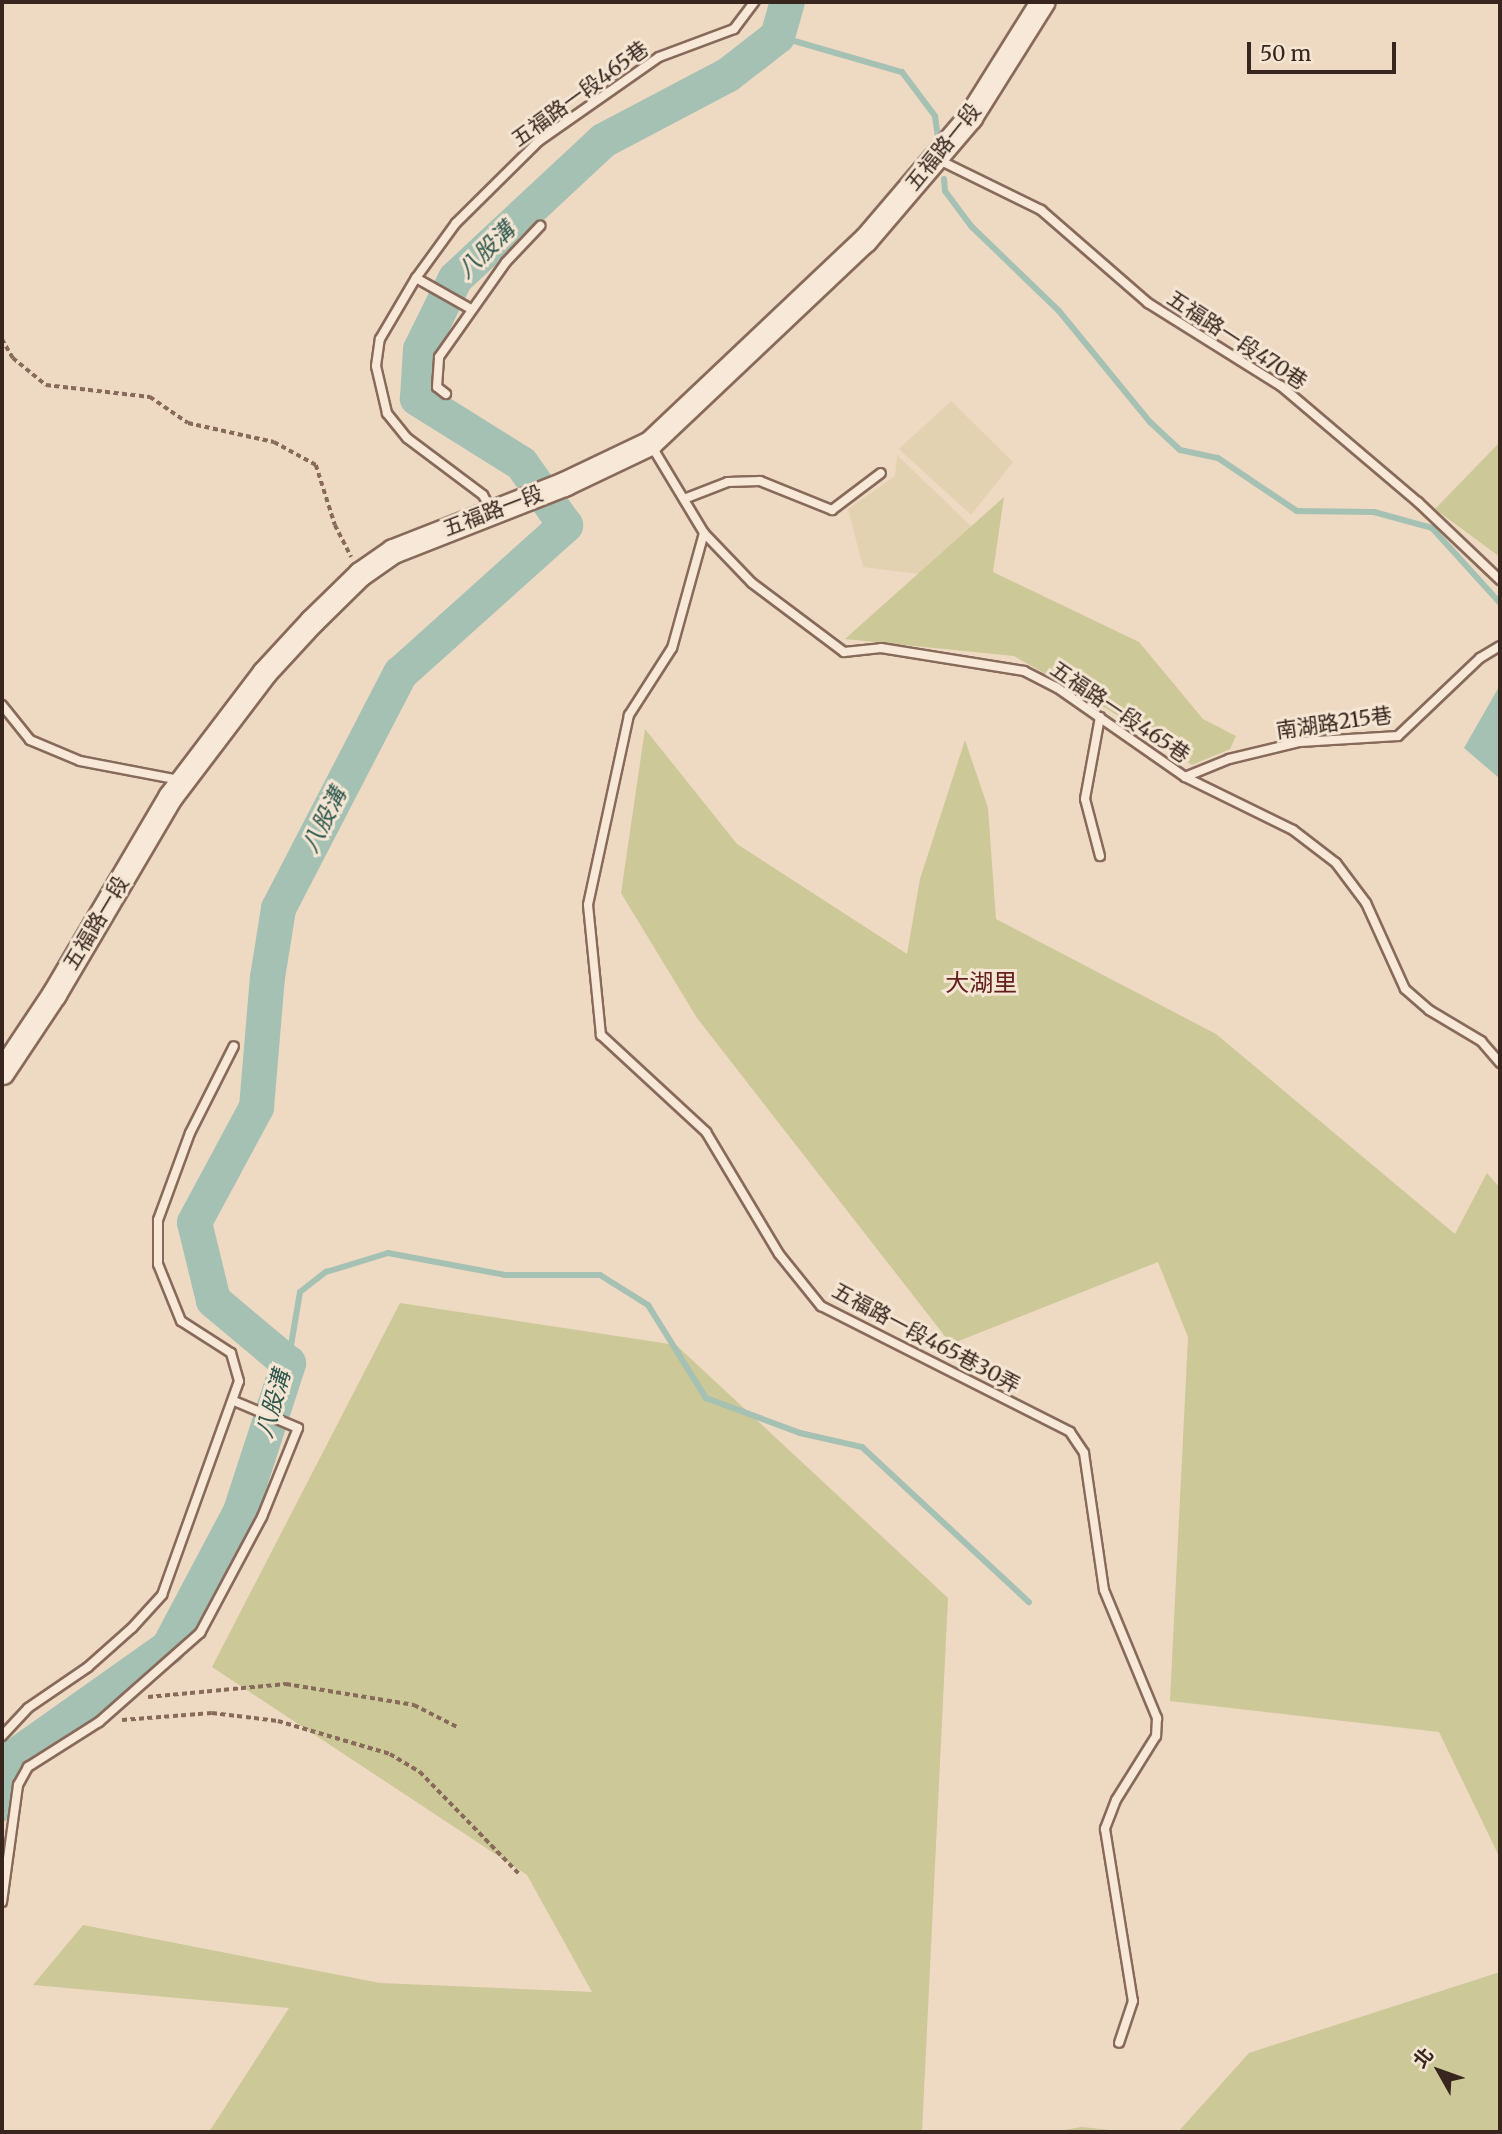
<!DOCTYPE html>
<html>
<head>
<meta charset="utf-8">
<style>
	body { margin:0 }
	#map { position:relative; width:1502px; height:2134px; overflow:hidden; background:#eed9c3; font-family:Merriweather,"Noto Sans TC",serif }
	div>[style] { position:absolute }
	.farmland>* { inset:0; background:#e3d2b1 }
	.green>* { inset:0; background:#ccc897 }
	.water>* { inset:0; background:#a5c1b3 }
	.stream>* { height:6px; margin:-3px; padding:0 3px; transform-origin:3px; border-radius:3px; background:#a5c1b3 }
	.river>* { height:35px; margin:-17.5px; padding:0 17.5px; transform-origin:17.5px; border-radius:17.5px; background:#a5c1b3 }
	.path>* { height:3.5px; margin-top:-1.75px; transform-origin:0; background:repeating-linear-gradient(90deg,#886a5a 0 5px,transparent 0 8.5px) }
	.roads { filter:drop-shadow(2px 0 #886a5a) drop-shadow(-2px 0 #886a5a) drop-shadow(0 2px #886a5a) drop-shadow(0 -2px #886a5a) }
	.lane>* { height:8px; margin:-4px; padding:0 4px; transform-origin:4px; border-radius:4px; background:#f8e8d7 }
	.secondary>* { height:23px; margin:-11.5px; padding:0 11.5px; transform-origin:11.5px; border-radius:11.5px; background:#f8e8d7 }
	span { translate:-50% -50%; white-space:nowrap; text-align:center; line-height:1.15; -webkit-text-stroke:6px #f5e5d3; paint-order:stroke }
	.street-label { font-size:21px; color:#38261e }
	.water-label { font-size:23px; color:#2e574d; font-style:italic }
	.quarter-label { font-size:24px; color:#64201e }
	.frame { position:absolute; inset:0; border:4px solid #38261e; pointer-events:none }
	.north { position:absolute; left:1404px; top:2036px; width:70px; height:70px; -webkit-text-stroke:5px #f5e5d3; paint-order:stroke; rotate:310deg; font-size:19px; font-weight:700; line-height:28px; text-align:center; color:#38261e }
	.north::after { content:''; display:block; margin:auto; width:24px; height:32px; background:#38261e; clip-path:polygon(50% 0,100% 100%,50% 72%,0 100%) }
	.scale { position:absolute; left:1247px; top:42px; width:149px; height:32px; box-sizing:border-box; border:4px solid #38261e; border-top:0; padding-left:9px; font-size:21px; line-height:24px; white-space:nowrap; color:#38261e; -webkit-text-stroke:5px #f5e5d3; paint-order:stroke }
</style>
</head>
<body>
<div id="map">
	<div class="farmland">
		<div style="clip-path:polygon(951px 401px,1013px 462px,971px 515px,899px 449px)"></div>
		<div style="clip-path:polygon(897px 455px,971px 526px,927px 575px,863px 567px,848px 509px,895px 476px)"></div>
	</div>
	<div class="green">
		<div style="clip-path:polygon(1500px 442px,1500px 557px,1435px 509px)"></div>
		<div style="clip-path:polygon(1004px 497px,993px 572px,1139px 642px,1203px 719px,1236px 736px,1230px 749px,1192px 765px,1109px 710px,1014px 656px,845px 639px)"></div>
		<div style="clip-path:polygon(645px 729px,737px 844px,907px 954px,920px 879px,965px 740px,988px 808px,996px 919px,1216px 1034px,1455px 1234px,1487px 1173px,1500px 1188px,1500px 1858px,1439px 1732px,1170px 1701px,1188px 1337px,1158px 1262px,951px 1344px,697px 1018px,621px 893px)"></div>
		<div style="clip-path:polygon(400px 1303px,676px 1345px,948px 1598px,922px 2132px,209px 2132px,289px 2008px,33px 1985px,83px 1925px,380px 1983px,592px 1992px,527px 1875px,212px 1667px)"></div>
		<div style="clip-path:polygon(1500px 1972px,1500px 2132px,1178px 2132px,1249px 2053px)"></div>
		<div style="clip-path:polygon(1081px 2127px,1082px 2127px,1130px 2132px,1053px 2132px)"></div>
	</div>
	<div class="water">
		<div style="clip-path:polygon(1500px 685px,1500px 778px,1499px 778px,1464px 748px)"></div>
	</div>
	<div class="stream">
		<div style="left:777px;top:36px;width:130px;rotate:16.1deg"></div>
		<div style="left:902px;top:72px;width:55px;rotate:53.1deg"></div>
		<div style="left:935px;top:116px;width:27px;rotate:82deg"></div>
		<div style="left:944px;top:179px;width:12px;rotate:85deg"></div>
		<div style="left:945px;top:191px;width:44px;rotate:53.4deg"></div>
		<div style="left:971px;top:226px;width:122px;rotate:44deg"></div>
		<div style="left:1059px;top:311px;width:144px;rotate:50.7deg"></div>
		<div style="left:1150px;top:422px;width:41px;rotate:43deg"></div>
		<div style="left:1180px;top:450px;width:39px;rotate:12deg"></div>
		<div style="left:1218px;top:458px;width:95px;rotate:33.9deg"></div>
		<div style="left:1297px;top:511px;width:77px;rotate:0.7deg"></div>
		<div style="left:1374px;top:512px;width:60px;rotate:15.4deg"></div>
		<div style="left:1432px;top:528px;width:101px;rotate:47.8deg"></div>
		<div style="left:288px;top:1363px;width:72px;rotate:-80.4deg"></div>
		<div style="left:300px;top:1292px;width:33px;rotate:-38deg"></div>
		<div style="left:326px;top:1272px;width:65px;rotate:-17deg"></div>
		<div style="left:388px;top:1253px;width:119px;rotate:10.6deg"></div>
		<div style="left:505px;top:1275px;width:95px"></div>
		<div style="left:600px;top:1275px;width:57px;rotate:32deg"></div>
		<div style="left:648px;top:1305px;width:110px;rotate:58.1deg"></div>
		<div style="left:706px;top:1398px;width:100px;rotate:20.4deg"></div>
		<div style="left:800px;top:1433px;width:64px;rotate:12.7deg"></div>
		<div style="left:862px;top:1447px;width:228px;rotate:42.9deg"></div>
	</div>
	<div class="river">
		<div style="left:2px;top:1803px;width:46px;rotate:-78.7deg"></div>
		<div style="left:11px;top:1758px;width:192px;rotate:-35.3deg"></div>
		<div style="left:168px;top:1647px;width:154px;rotate:-62.1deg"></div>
		<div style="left:240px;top:1511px;width:156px;rotate:-72deg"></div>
		<div style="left:288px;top:1363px;width:98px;rotate:-140deg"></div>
		<div style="left:213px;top:1300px;width:80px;rotate:-103.7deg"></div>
		<div style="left:194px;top:1222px;width:131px;rotate:-61.7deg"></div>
		<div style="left:256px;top:1107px;width:130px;rotate:-85.2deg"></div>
		<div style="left:267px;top:977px;width:70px;rotate:-80.9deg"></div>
		<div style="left:278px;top:908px;width:265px;rotate:-62.6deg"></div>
		<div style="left:400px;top:673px;width:222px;rotate:-41.9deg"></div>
		<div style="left:565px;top:525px;width:76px;rotate:-125.4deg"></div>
		<div style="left:521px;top:463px;width:123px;rotate:-148deg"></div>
		<div style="left:417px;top:398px;width:49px;rotate:-86.5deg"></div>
		<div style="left:420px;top:349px;width:79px;rotate:-63.8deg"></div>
		<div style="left:455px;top:278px;width:202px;rotate:-43deg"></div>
		<div style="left:603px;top:140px;width:141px;rotate:-27.8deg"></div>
		<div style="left:728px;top:74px;width:62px;rotate:-37.8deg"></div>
		<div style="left:777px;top:36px;width:35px;rotate:-74deg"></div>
	</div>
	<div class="path">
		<div style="left:2px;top:339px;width:22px;rotate:60deg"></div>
		<div style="left:13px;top:358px;width:43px;rotate:39.3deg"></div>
		<div style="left:46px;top:385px;width:105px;rotate:6.6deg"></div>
		<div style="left:150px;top:397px;width:46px;rotate:34.4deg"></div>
		<div style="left:188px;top:423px;width:88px;rotate:12.5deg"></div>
		<div style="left:274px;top:442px;width:48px;rotate:28.7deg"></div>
		<div style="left:316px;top:465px;width:63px;rotate:72.4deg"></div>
		<div style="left:335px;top:525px;width:36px;rotate:63deg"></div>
		<div style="left:148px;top:1697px;width:139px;rotate:-5.4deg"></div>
		<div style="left:286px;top:1684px;width:130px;rotate:9.3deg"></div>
		<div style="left:414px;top:1705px;width:48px;rotate:27.1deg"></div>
		<div style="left:122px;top:1720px;width:90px;rotate:-4.4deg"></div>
		<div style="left:212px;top:1713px;width:66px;rotate:6.9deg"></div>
		<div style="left:278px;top:1721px;width:117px;rotate:16.4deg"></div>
		<div style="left:390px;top:1754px;width:35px;rotate:31deg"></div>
		<div style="left:420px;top:1772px;width:144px;rotate:45.8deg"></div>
	</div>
	<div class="roads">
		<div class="lane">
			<div style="left:937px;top:159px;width:116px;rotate:26.1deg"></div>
			<div style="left:1041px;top:210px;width:142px;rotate:41deg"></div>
			<div style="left:1148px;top:303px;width:157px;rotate:32deg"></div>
			<div style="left:1281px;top:386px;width:180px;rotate:40.3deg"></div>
			<div style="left:1418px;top:502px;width:113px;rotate:43.6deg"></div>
			<div style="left:416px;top:278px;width:63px;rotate:29.4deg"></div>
			<div style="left:446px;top:394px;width:11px;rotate:-142deg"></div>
			<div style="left:437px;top:387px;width:30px;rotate:-86deg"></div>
			<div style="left:439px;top:357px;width:116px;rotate:-54.8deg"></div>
			<div style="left:506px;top:262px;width:50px;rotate:-46.6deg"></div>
			<div style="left:651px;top:445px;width:103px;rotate:58.9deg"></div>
			<div style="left:704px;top:533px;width:69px;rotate:46.2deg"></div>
			<div style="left:752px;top:583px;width:115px;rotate:36.9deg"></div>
			<div style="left:844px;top:652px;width:37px;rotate:-6deg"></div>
			<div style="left:881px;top:648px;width:145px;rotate:9.1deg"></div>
			<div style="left:1024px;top:671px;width:36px;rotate:27deg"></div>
			<div style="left:1056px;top:687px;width:157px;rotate:34.9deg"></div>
			<div style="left:1185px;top:777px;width:120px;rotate:26.1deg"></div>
			<div style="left:1293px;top:830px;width:54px;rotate:37.5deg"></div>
			<div style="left:1336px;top:863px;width:50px;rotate:53.1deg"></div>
			<div style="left:1366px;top:903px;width:94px;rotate:65.6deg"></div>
			<div style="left:1405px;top:989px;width:32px;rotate:41deg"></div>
			<div style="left:1429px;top:1010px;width:61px;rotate:30.8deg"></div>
			<div style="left:1481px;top:1041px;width:29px;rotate:49deg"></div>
			<div style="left:684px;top:499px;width:47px;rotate:-21.1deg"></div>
			<div style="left:728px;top:482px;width:32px;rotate:-2deg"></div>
			<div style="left:760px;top:481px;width:78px;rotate:21.9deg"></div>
			<div style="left:832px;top:510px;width:61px;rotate:-37.1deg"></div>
			<div style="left:491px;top:509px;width:16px;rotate:-120deg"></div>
			<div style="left:483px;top:495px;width:95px;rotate:-143.1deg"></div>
			<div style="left:407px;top:438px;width:32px;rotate:-129deg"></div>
			<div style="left:387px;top:413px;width:48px;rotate:-103.2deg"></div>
			<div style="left:376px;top:366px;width:27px;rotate:-82deg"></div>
			<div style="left:380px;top:339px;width:71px;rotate:-59.5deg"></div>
			<div style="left:416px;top:278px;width:68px;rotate:-54deg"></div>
			<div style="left:456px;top:223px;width:117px;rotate:-44.7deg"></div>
			<div style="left:539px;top:141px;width:146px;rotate:-35deg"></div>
			<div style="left:659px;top:57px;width:80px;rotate:-20.5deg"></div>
			<div style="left:734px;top:29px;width:34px;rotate:-53deg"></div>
			<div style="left:704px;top:533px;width:119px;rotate:105.5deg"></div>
			<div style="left:672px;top:648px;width:80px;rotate:122.7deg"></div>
			<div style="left:629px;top:715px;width:194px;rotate:102.2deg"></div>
			<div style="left:588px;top:905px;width:131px;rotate:84.3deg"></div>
			<div style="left:601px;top:1035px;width:143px;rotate:42.7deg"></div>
			<div style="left:706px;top:1132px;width:142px;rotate:59.1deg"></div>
			<div style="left:779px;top:1254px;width:67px;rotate:51.1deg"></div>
			<div style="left:821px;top:1306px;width:279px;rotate:26.8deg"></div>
			<div style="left:1070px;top:1432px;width:25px;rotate:56deg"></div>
			<div style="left:1084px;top:1453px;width:138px;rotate:81.7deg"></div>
			<div style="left:1104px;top:1590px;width:139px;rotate:67.5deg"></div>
			<div style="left:1157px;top:1718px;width:18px;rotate:93deg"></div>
			<div style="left:1156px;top:1736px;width:75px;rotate:122deg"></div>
			<div style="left:1116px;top:1800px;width:31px;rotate:111deg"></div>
			<div style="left:1105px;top:1829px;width:174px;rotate:80.8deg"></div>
			<div style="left:1133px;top:2001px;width:44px;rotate:108.4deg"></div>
			<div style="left:2px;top:705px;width:45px;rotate:51.3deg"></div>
			<div style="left:30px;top:740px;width:54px;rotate:22.8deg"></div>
			<div style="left:80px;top:761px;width:102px;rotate:10.8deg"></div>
			<div style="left:1100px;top:717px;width:83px;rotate:100.4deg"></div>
			<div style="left:1085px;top:799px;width:59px;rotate:75.3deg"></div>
			<div style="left:1185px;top:777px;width:48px;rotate:-22.2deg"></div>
			<div style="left:1229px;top:759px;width:73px;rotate:-13.5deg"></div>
			<div style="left:1300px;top:742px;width:98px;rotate:-3.5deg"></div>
			<div style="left:1398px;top:736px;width:113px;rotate:-43.6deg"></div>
			<div style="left:1480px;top:658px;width:23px;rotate:-31deg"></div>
			<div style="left:2px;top:1736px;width:38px;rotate:-47deg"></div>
			<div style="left:28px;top:1708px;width:73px;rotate:-34.3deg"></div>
			<div style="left:88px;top:1667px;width:59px;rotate:-41.6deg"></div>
			<div style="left:132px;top:1628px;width:45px;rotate:-47.7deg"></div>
			<div style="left:162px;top:1595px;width:227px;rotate:-70.2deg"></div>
			<div style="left:239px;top:1381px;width:29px;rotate:-106deg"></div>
			<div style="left:231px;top:1353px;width:59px;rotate:-147.4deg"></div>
			<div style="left:181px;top:1321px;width:61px;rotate:-112deg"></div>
			<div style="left:158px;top:1264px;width:44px;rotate:-90deg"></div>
			<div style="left:158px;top:1220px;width:93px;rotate:-69.8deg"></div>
			<div style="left:190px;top:1133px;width:97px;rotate:-63.2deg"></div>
			<div style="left:2px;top:1902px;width:118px;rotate:-82.2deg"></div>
			<div style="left:18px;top:1785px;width:21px;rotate:-61deg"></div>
			<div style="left:28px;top:1767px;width:84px;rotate:-32.4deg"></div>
			<div style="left:99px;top:1722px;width:135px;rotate:-41.4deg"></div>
			<div style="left:200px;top:1633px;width:132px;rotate:-61.9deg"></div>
			<div style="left:262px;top:1517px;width:96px;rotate:-68deg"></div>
			<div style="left:298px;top:1428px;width:69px;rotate:-157.1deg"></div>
		</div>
		<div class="secondary">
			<div style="left:2px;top:1072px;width:94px;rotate:-56.3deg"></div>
			<div style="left:54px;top:994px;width:229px;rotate:-59.5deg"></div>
			<div style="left:170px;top:797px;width:156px;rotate:-52.8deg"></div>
			<div style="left:264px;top:673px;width:71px;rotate:-47.3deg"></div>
			<div style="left:312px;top:621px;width:67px;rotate:-44.4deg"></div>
			<div style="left:360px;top:574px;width:40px;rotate:-34.9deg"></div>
			<div style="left:393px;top:551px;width:184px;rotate:-21.4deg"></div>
			<div style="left:564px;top:484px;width:95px;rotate:-25.5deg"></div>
			<div style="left:650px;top:443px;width:296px;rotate:-43.4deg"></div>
			<div style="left:865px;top:240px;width:162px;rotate:-49.5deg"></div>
			<div style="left:970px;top:117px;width:136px;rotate:-57.9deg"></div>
		</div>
	</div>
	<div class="street-label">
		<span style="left:580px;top:94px;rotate:-36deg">五福路一段465巷</span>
		<span style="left:943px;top:147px;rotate:-51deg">五福路一段</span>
		<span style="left:1237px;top:340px;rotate:33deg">五福路一段470巷</span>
		<span style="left:493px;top:511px;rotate:-21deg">五福路一段</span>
		<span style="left:1120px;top:712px;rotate:34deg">五福路一段465巷</span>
		<span style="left:1334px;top:723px;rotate:-8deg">南湖路215巷</span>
		<span style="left:96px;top:923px;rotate:-59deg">五福路一段</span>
		<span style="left:926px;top:1338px;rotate:28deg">五福路一段465巷30弄</span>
	</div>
	<div class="water-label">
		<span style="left:486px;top:250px;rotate:-44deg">八股溝</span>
		<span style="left:324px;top:820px;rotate:-63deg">八股溝</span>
		<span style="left:273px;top:1404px;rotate:-74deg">八股溝</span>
	</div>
	<div class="quarter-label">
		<span style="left:981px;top:983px">大湖里</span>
	</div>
	<div class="frame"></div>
	<div class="north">北</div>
	<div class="scale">50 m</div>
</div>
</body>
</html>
